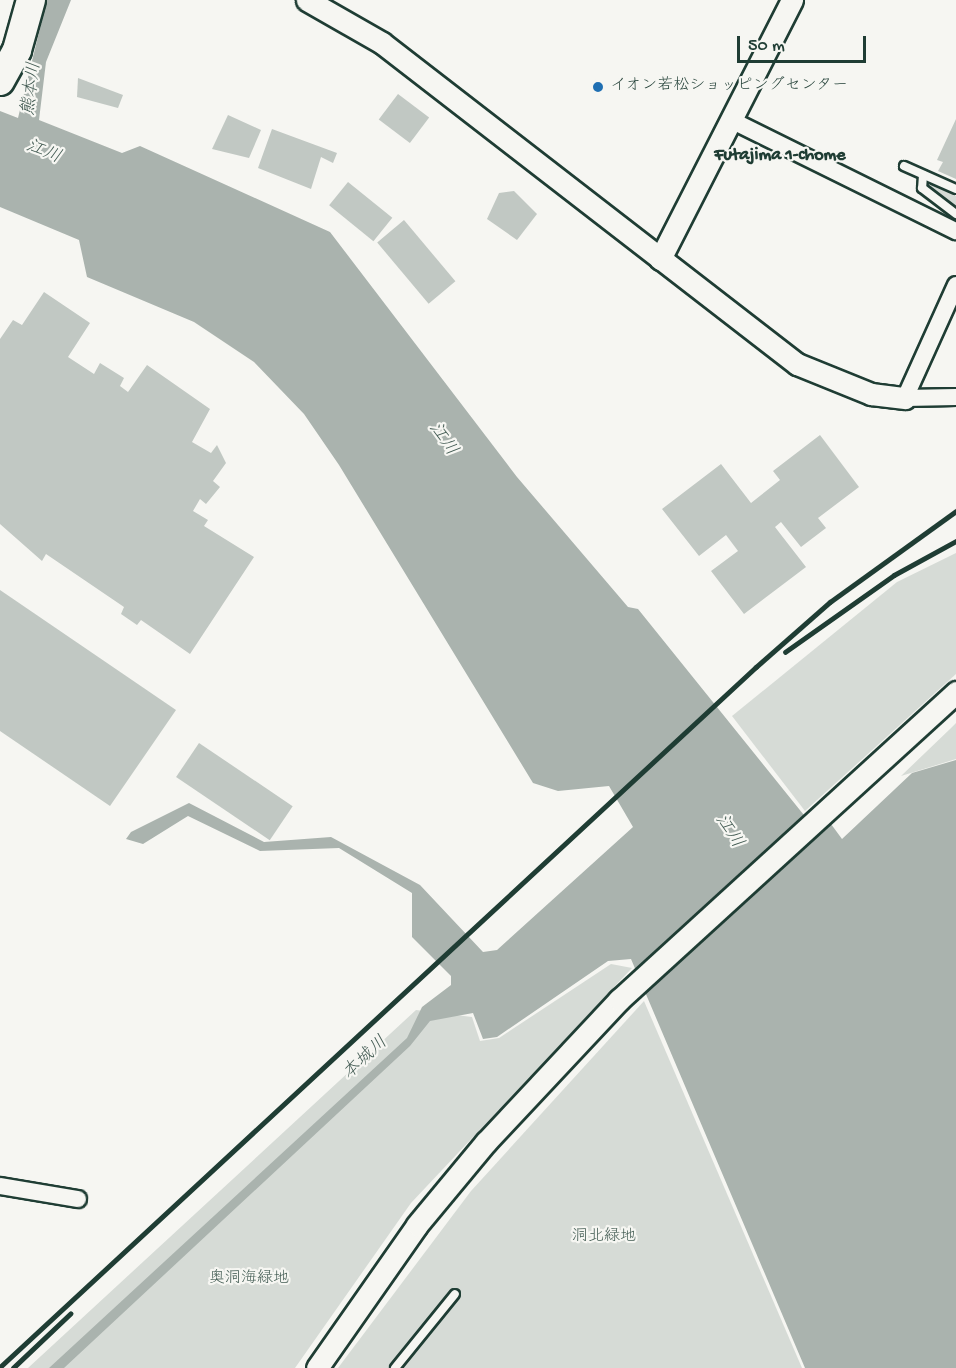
<!DOCTYPE html>
<html>
<head>
<meta charset="utf-8">
<style>
	body { margin:0 }
	#map { position:relative; width:956px; height:1368px; overflow:hidden; background:#f6f6f2; font-family:"Gochi Hand","Klee One",sans-serif }
	div>[style] { position:absolute }
	.green>* { inset:0; background:#d6dbd6 }
	.water>* { inset:0; background:#aab3ae }
	.building>* { inset:0; background:#c1c8c3; transform-origin:0 0 }
	.roads { filter:drop-shadow(2px 0 #1f3d34) drop-shadow(-2px 0 #1f3d34) drop-shadow(0 2px #1f3d34) drop-shadow(0 -2px #1f3d34) }
	.service>* { height:8px; margin:-4px; padding:0 4px; transform-origin:4px; border-radius:4px; background:#f6f6f2 }
	.minor>* { height:16px; margin:-8px; padding:0 8px; transform-origin:8px; border-radius:8px; background:#f6f6f2 }
	.tertiary>* { height:21px; margin:-10.5px; padding:0 10.5px; transform-origin:10.5px; border-radius:10.5px; background:#f6f6f2 }
	.trunk>* { height:28px; margin:-14px; padding:0 14px; transform-origin:14px; border-radius:14px; background:#f6f6f2 }
	.rail>* { height:4.5px; margin:-2.25px; padding:0 2.25px; transform-origin:2.25px; border-radius:2.25px; background:#1f3d34 }
	.dots>* { width:16px; height:16px; translate:-50% -50%; box-sizing:border-box; border:3px solid #f6f6f2; border-radius:50% }
	span { translate:-50% -50%; white-space:nowrap; text-align:center; line-height:1.15; -webkit-text-stroke:4.5px #f6f6f2; paint-order:stroke }
	.poi-label { font-size:16px; color:#1f3d34 }
	.left { translate:0 -50%; text-align:left }
	.park-label { font-size:16px; color:#445d54 }
	.water-label { font-size:18px; color:#425a52; font-style:italic }
	.neighbourhood-label { font-size:18px; color:#1f3d34; font-weight:700 }
	.scale { position:absolute; left:737px; top:36px; width:129px; height:27px; box-sizing:border-box; border:3px solid #1f3d34; border-top:0; padding-left:8px; font-size:18px; line-height:21px; white-space:nowrap; color:#1f3d34; -webkit-text-stroke:4px #f6f6f2; paint-order:stroke }
</style>
</head>
<body>
<div id="map">
	<div class="green">
		<div style="clip-path:polygon(932px 184px,956px 196px,956px 209px,928px 187px)"></div>
		<div style="clip-path:polygon(956px 553px,956px 674px,805px 811px,732px 716px,897px 582px)"></div>
		<div style="clip-path:polygon(956px 723px,956px 759px,901px 776px,950px 729px)"></div>
		<div style="clip-path:polygon(611px 964px,632px 968px,411px 1203px,295px 1368px,28px 1368px,416px 1010px,472px 1017px,480px 1041px,499px 1038px)"></div>
		<div style="clip-path:polygon(644px 1001px,802px 1368px,338px 1368px,471px 1191px)"></div>
	</div>
	<div class="water">
		<div style="clip-path:polygon(47px 0,71px 0,46px 62px,39px 120px,122px 153px,140px 146px,330px 232px,517px 477px,628px 607px,638px 609px,820px 835px,831px 824px,842px 839px,912px 773px,956px 760px,956px 1368px,805px 1368px,631px 959px,608px 961px,497px 1037px,483px 1039px,473px 1013px,430px 1021px,410px 1046px,64px 1368px,49px 1368px,407px 1038px,422px 1007px,451px 985px,451px 976px,412px 937px,412px 893px,339px 848px,260px 851px,188px 816px,143px 844px,126px 839px,131px 832px,189px 803px,264px 842px,331px 837px,420px 885px,483px 952px,497px 950px,633px 827px,609px 786px,558px 791px,533px 783px,339px 465px,304px 414px,254px 362px,194px 322px,87px 277px,79px 240px,0 207px,0 111px,18px 118px)"></div>
	</div>
	<div class="building">
		<div style="clip-path:polygon(78px 78px,123px 95px,118px 108px,77px 97px)"></div>
		<div style="left:398px;top:94px;width:39px;height:32px;rotate:37deg"></div>
		<div style="clip-path:polygon(228px 115px,261px 130px,249px 158px,212px 149px)"></div>
		<div style="clip-path:polygon(956px 119px,956px 179px,938px 171px,943px 162px,937px 160px)"></div>
		<div style="clip-path:polygon(272px 129px,337px 153px,333px 163px,321px 157px,311px 189px,258px 168px)"></div>
		<div style="left:348px;top:182px;width:57px;height:30px;rotate:39deg"></div>
		<div style="clip-path:polygon(514px 191px,537px 214px,517px 240px,487px 219px,499px 193px)"></div>
		<div style="left:404px;top:220px;width:80px;height:35px;rotate:50deg"></div>
		<div style="clip-path:polygon(44px 292px,90px 323px,68px 357px,94px 374px,100px 363px,124px 378px,120px 386px,128px 392px,147px 365px,210px 409px,192px 442px,211px 453px,217px 445px,226px 463px,213px 481px,220px 487px,206px 504px,200px 499px,193px 511px,208px 520px,204px 526px,254px 557px,190px 654px,141px 620px,137px 625px,121px 614px,124px 607px,46px 554px,42px 561px,0 524px,0 339px,13px 320px,22px 325px)"></div>
		<div style="clip-path:polygon(820px 435px,859px 487px,818px 518px,826px 528px,801px 547px,781px 522px,775px 527px,806px 567px,744px 614px,711px 571px,738px 551px,726px 535px,699px 556px,662px 509px,721px 464px,751px 503px,780px 480px,773px 471px)"></div>
		<div style="clip-path:polygon(0 590px,176px 710px,110px 806px,0 731px)"></div>
		<div style="left:199px;top:743px;width:113px;height:41px;rotate:34deg"></div>
	</div>
	<div class="roads">
		<div class="service">
			<div style="left:904px;top:166px;width:57px;rotate:23.9deg"></div>
			<div style="left:923px;top:175px;width:13px;rotate:94deg"></div>
			<div style="left:922px;top:188px;width:43px;rotate:37.4deg"></div>
			<div style="left:395px;top:1368px;width:95px;rotate:-51deg"></div>
		</div>
		<div class="minor">
			<div style="left:733px;top:121px;width:249px;rotate:26.3deg"></div>
			<div style="left:956px;top:285px;width:124px;rotate:114.3deg"></div>
			<div style="left:905px;top:398px;width:51px;rotate:-1.1deg"></div>
			<div style="left:0;top:1186px;width:79px;rotate:9.5deg"></div>
		</div>
		<div class="tertiary">
			<div style="left:307px;top:0;width:86px;rotate:29.8deg"></div>
			<div style="left:382px;top:43px;width:525px;rotate:37.72deg"></div>
			<div style="left:797px;top:364px;width:80px;rotate:22.1deg"></div>
			<div style="left:871px;top:394px;width:34px;rotate:7deg"></div>
			<div style="left:660px;top:259px;width:291px;rotate:-63deg"></div>
			<div style="left:317px;top:1368px;width:174px;rotate:-55deg"></div>
			<div style="left:417px;top:1225px;width:108px;rotate:-50.3deg"></div>
			<div style="left:486px;top:1142px;width:195px;rotate:-46.9deg"></div>
			<div style="left:619px;top:1000px;width:457px;rotate:-42.4deg"></div>
		</div>
		<div class="trunk">
			<div style="left:0;top:81px;width:35px;rotate:-61deg"></div>
			<div style="left:17px;top:50px;width:52px;rotate:-74.4deg"></div>
		</div>
	</div>
	<div class="rail">
		<div style="left:785px;top:652px;width:133px;rotate:-35.2deg"></div>
		<div style="left:894px;top:575px;width:71px;rotate:-28.7deg"></div>
		<div style="left:0;top:1367px;width:1030px;rotate:-42.8deg"></div>
		<div style="left:756px;top:667px;width:98px;rotate:-41.3deg"></div>
		<div style="left:830px;top:602px;width:155px;rotate:-35.8deg"></div>
		<div style="left:13px;top:1368px;width:79px;rotate:-43.5deg"></div>
	</div>
	<div class="dots">
		<div style="left:598px;top:87px;background:#1f6fb2"></div>
	</div>
	<div class="poi-label">
		<span class="left" style="left:610px;top:87px">イオン若松ショッピングセンター</span>
	</div>
	<div class="park-label">
		<span style="left:604px;top:1238px">洞北緑地</span>
		<span style="left:249px;top:1280px">奥洞海緑地</span>
	</div>
	<div class="water-label">
		<span style="left:33px;top:89px;rotate:-83deg">熊本川</span>
		<span style="left:43px;top:153px;rotate:22deg">江川</span>
		<span style="left:442px;top:440px;rotate:55deg">江川</span>
		<span style="left:728px;top:832px;rotate:57deg">江川</span>
		<span style="left:366px;top:1059px;rotate:-43deg">本城川</span>
	</div>
	<div class="neighbourhood-label">
		<span style="left:780px;top:156px">Futajima 1-chome</span>
	</div>
	<div class="scale">50 m</div>
</div>
</body>
</html>
